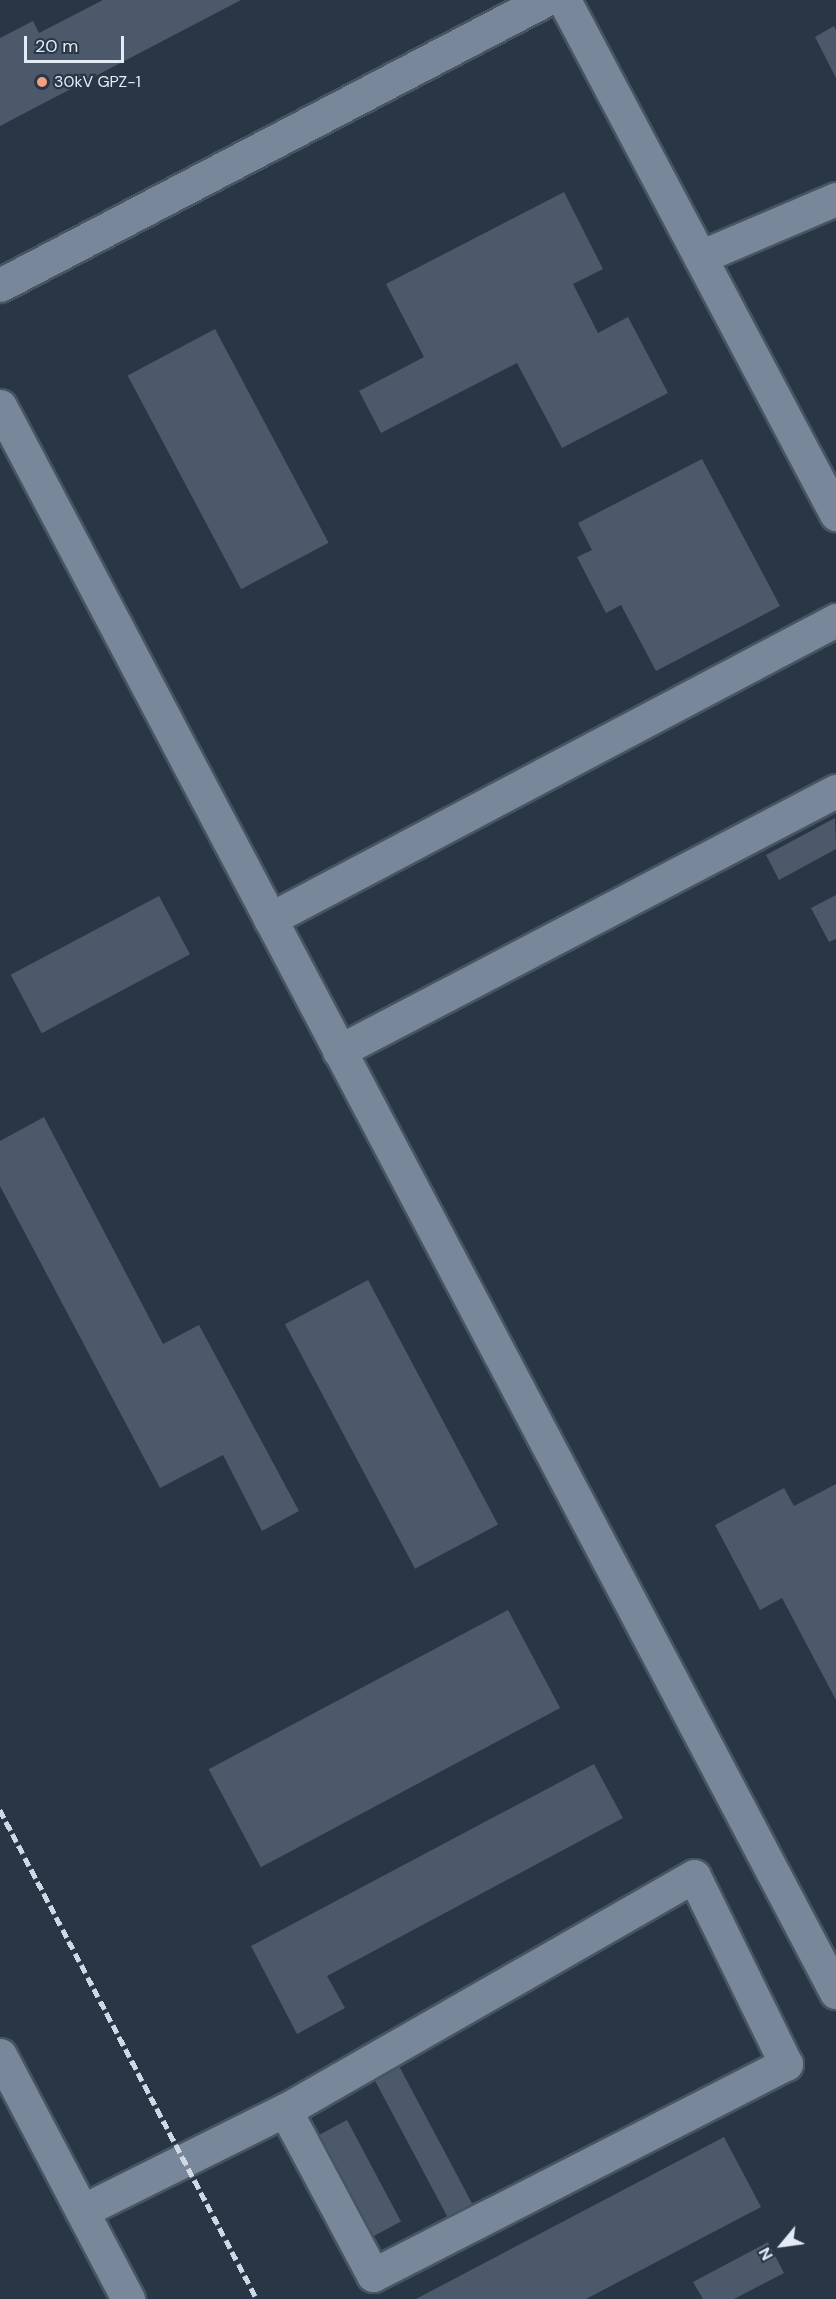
<!DOCTYPE html>
<html>
<head>
<meta charset="utf-8">
<style>
	body { margin:0 }
	#map { position:relative; width:836px; height:2299px; overflow:hidden; background:#293646; font-family:"DM Sans",sans-serif }
	div>[style] { position:absolute }
	.building>* { inset:0; background:#4b596a; transform-origin:0 0 }
	.roads { filter:drop-shadow(2px 0 #485461) drop-shadow(-2px 0 #485461) drop-shadow(0 2px #485461) drop-shadow(0 -2px #485461) }
	.minor>* { height:33px; margin:-16.5px; padding:0 16.5px; transform-origin:16.5px; border-radius:16.5px; background:#788799 }
	.rail>* { height:4.5px; margin-top:-2.25px; transform-origin:0; background:repeating-linear-gradient(90deg,#cfd8e3 0 9px,transparent 0 13.5px) }
	.dots>* { width:16px; height:16px; translate:-50% -50%; box-sizing:border-box; border:3px solid #293646; border-radius:50% }
	span { translate:-50% -50%; white-space:nowrap; text-align:center; line-height:1.15; -webkit-text-stroke:4.5px #293646; paint-order:stroke }
	.poi-label { font-size:16px; color:#e3ecf6 }
	.left { translate:0 -50%; text-align:left }
	.north { position:absolute; left:752px; top:2215px; width:60px; height:60px; -webkit-text-stroke:4px #293646; paint-order:stroke; rotate:241deg; font-size:16px; font-weight:700; line-height:24px; text-align:center; color:#e3ecf6 }
	.north::after { content:''; display:block; margin:auto; width:21px; height:27px; background:#e3ecf6; clip-path:polygon(50% 0,100% 100%,50% 72%,0 100%) }
	.scale { position:absolute; left:24px; top:36px; width:100px; height:27px; box-sizing:border-box; border:3px solid #e3ecf6; border-top:0; padding-left:8px; font-size:18px; line-height:21px; white-space:nowrap; color:#e3ecf6; -webkit-text-stroke:4px #293646; paint-order:stroke }
</style>
</head>
<body>
<div id="map">
	<div class="building">
		<div style="clip-path:polygon(103px 0,241px 0,0 126px,0 38px,33px 21px,39px 33px)"></div>
		<div style="clip-path:polygon(834px 26px,836px 30px,836px 78px,815px 37px)"></div>
		<div style="clip-path:polygon(564px 192px,603px 269px,573px 284px,598px 333px,628px 317px,668px 393px,562px 448px,517px 363px,381px 433px,359px 391px,424px 357px,386px 284px)"></div>
		<div style="left:215px;top:329px;width:242px;height:99px;rotate:62deg"></div>
		<div style="clip-path:polygon(702px 459px,780px 606px,656px 671px,621px 605px,606px 613px,577px 557px,592px 550px,578px 523px)"></div>
		<div style="clip-path:polygon(835px 818px,836px 849px,779px 880px,766px 855px)"></div>
		<div style="clip-path:polygon(836px 895px,836px 939px,829px 942px,811px 908px)"></div>
		<div style="left:159px;top:896px;width:66px;height:168px;rotate:62deg"></div>
		<div style="clip-path:polygon(44px 1117px,163px 1344px,199px 1325px,299px 1511px,262px 1531px,223px 1455px,160px 1488px,0 1186px,0 1141px)"></div>
		<div style="left:368px;top:1280px;width:277px;height:94px;rotate:62deg"></div>
		<div style="clip-path:polygon(836px 1484px,836px 1700px,782px 1598px,760px 1610px,715px 1525px,784px 1488px,794px 1506px)"></div>
		<div style="left:508px;top:1610px;width:111px;height:339px;rotate:62deg"></div>
		<div style="clip-path:polygon(594px 1764px,623px 1818px,327px 1976px,345px 2008px,297px 2034px,251px 1946px)"></div>
		<div style="left:399px;top:2066px;width:158px;height:28px;rotate:62deg"></div>
		<div style="left:347px;top:2120px;width:115px;height:35px;rotate:62deg"></div>
		<div style="clip-path:polygon(724px 2137px,761px 2207px,586px 2299px,416px 2299px)"></div>
		<div style="clip-path:polygon(768px 2242px,784px 2273px,734px 2299px,703px 2299px,693px 2282px)"></div>
	</div>
	<div class="roads">
		<div class="minor">
			<div style="left:564px;top:0;width:582px;rotate:62.11deg"></div>
			<div style="left:700px;top:257px;width:148px;rotate:-23.1deg"></div>
			<div style="left:0;top:285px;width:615px;rotate:-27.61deg"></div>
			<div style="left:0;top:406px;width:1793px;rotate:62.21deg"></div>
			<div style="left:270px;top:919px;width:640px;rotate:-27.85deg"></div>
			<div style="left:339px;top:1051px;width:561px;rotate:-27.62deg"></div>
			<div style="left:0;top:2055px;width:276px;rotate:62.3deg"></div>
			<div style="left:82px;top:2211px;width:227px;rotate:-26.5deg"></div>
			<div style="left:285px;top:2110px;width:187px;rotate:61.9deg"></div>
			<div style="left:373px;top:2275px;width:464px;rotate:-27.1deg"></div>
			<div style="left:786px;top:2064px;width:209px;rotate:-116.1deg"></div>
			<div style="left:694px;top:1876px;width:471px;rotate:150.2deg"></div>
		</div>
	</div>
	<div class="rail">
		<div style="left:0;top:1810px;width:552px;rotate:62.28deg"></div>
	</div>
	<div class="dots">
		<div style="left:42px;top:82px;background:#f2a080"></div>
	</div>
	<div class="poi-label">
		<span class="left" style="left:54px;top:82px">30kV GPZ-1</span>
	</div>
	<div class="north">N</div>
	<div class="scale">20 m</div>
</div>
</body>
</html>
